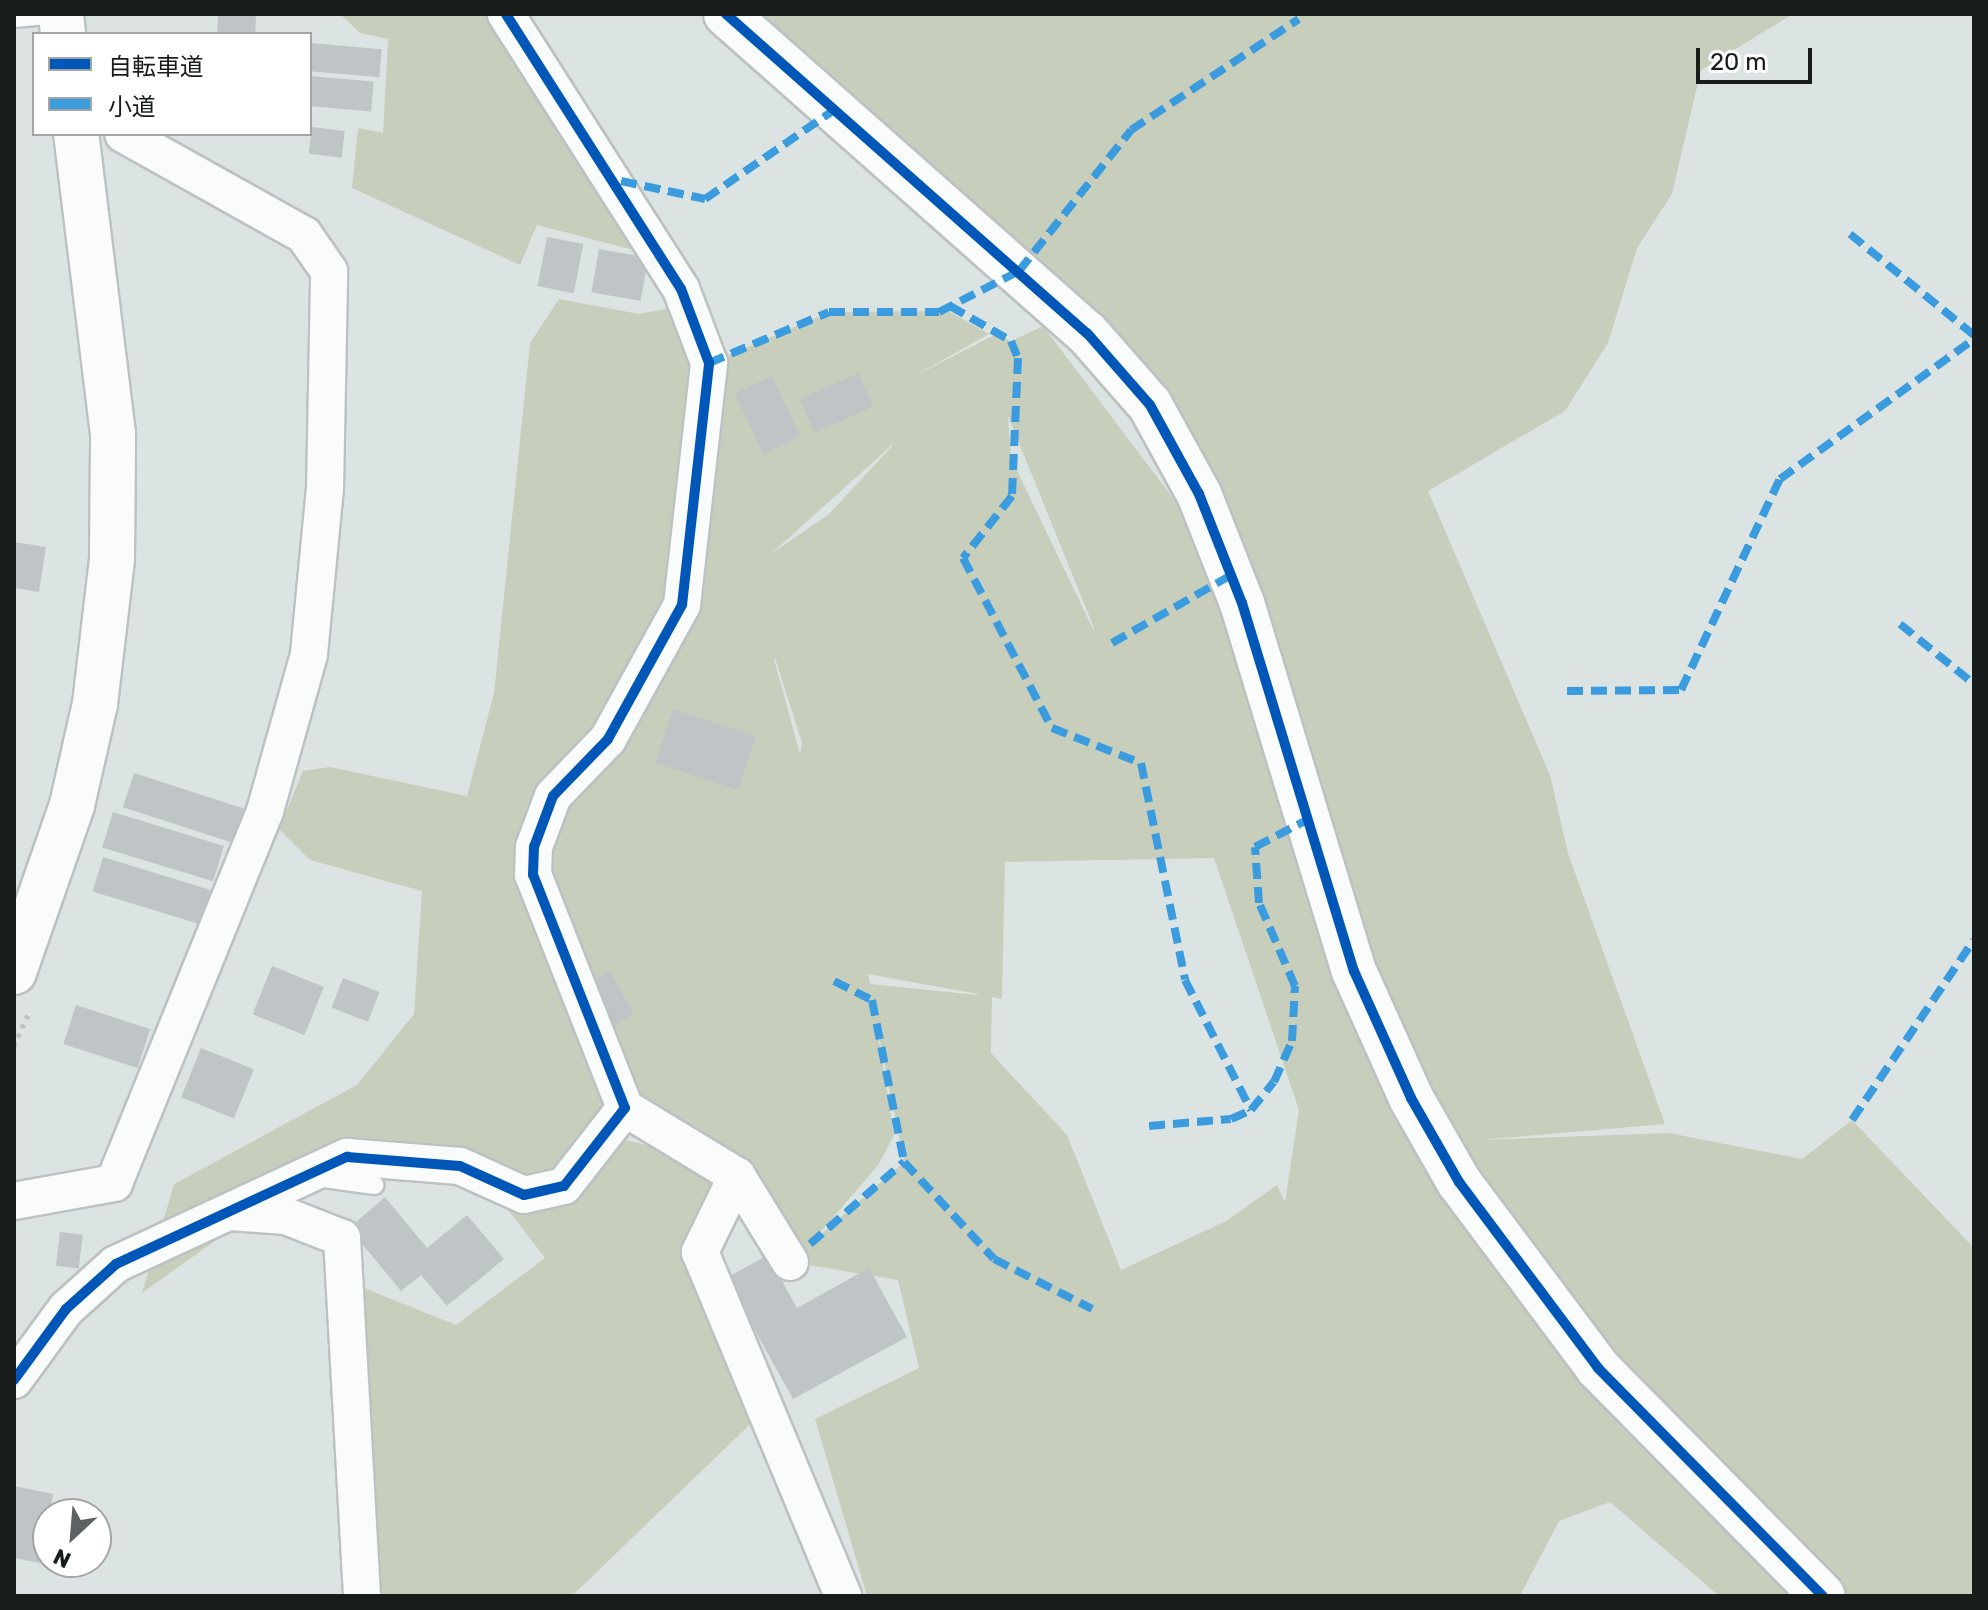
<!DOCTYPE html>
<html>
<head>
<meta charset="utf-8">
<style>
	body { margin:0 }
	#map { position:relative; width:1988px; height:1610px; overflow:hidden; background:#dce4e3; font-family:Rubik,"Noto Sans JP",sans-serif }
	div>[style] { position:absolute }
	.green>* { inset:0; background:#c7cfbc }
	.building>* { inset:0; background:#bfc5c6; transform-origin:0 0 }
	.path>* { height:5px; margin-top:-2.5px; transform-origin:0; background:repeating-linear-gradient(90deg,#c1c3c3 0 4px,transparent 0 10px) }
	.roads { filter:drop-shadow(2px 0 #bcc2c1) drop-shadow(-2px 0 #bcc2c1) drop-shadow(0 2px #bcc2c1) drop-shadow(0 -2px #bcc2c1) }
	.lane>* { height:18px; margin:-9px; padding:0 9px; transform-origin:9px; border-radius:9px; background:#fafbfb }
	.street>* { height:36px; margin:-18px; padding:0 18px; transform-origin:18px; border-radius:18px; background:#fafbfb }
	.secondary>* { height:44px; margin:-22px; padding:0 22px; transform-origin:22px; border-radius:22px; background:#fafbfb }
	.quiet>* { height:8px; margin-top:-4px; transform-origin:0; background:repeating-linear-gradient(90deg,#3b9bdf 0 16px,transparent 0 24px) }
	.cycleway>* { height:10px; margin:-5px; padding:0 5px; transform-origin:5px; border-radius:5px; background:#0057b8 }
	span { translate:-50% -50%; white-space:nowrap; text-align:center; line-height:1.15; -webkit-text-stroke:6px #fff; paint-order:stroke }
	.frame { position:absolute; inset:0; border:16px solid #181d1c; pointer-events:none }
	.legend { position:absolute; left:32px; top:32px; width:280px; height:104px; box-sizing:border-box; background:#fff; border:2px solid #a3a5a4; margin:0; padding:10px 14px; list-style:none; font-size:24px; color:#181d1c }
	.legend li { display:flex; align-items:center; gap:16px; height:40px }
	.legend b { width:40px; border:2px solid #a3a5a4 }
	.north { position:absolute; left:32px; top:1498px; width:80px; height:80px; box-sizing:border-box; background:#fff; border:2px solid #a3a5a4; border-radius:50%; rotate:206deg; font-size:22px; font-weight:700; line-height:32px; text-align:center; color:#181d1c }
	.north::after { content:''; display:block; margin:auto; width:28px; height:36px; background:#5d6362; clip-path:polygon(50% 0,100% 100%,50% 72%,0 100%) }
	.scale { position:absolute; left:1696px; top:48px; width:116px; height:36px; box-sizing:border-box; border:4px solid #181d1c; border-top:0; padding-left:10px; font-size:24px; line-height:28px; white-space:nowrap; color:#181d1c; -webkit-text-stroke:6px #fff; paint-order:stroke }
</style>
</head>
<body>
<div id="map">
	<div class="green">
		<div style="clip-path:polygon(290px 14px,496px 14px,649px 254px,537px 225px,520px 265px,352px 188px,358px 128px,383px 133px,388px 39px,360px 33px,341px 15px)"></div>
		<div style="clip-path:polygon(evenodd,739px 14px,1793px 14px,1701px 70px,1672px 194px,1637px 248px,1608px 343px,1565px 411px,1428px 491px,1550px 775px,1568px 853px,1665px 1124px,1480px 1140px,1669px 1133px,1802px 1159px,1852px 1120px,1974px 1248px,1974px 1596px,1719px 1596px,1610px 1502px,1559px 1521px,1520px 1596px,867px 1596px,815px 1419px,919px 1368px,898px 1280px,790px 1262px,805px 1248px,727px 1187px,700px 1252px,768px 1407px,572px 1596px,362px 1596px,344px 1280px,456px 1325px,545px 1258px,482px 1176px,524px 1195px,580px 1196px,606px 1139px,564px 1186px,405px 1157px,306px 1176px,142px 1293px,174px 1184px,357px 1085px,414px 1014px,422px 891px,310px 860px,279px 829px,303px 771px,330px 767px,467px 796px,494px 693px,530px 343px,559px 299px,639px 314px,687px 305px,720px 359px,829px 312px,948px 311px,989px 334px,913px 377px,996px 334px,1011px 341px,1043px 326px,1231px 575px,1291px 835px,1356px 967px,1286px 746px,1248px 578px,1162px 427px,1159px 402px,739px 14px,1008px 416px,1094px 628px,1093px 629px,1011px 458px,1008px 416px,739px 14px,893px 445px,829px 514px,771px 554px,892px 445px,893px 445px,739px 14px,775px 658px,802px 743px,800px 754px,774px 659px,775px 658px,739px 14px,1214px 858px,1299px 1110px,1285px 1202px,1277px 1185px,1226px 1221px,1121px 1270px,1067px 1135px,991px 1053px,992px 997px,1002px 999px,1005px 862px,1214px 858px,739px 14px,868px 974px,978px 994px,978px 995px,870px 984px,868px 974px,739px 14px,616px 980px,591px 1043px,589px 1043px,571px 1012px,616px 980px,739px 14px,876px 1022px,904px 1162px,812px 1242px,879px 1164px,894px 1135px,876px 1022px,739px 14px,625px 1108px,682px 1152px,682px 1153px,608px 1136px,625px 1108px)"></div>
	</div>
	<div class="building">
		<div style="left:218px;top:14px;width:38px;height:20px;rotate:2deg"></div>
		<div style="left:310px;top:43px;width:72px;height:28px;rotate:5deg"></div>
		<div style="left:310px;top:76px;width:64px;height:30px;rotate:5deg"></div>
		<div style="left:312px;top:127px;width:33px;height:27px;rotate:7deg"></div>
		<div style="left:547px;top:237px;width:37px;height:50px;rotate:11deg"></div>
		<div style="left:599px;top:249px;width:50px;height:44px;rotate:10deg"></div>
		<div style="left:858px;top:373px;width:37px;height:64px;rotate:66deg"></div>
		<div style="left:772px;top:376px;width:67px;height:41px;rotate:65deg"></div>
		<div style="clip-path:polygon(14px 542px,46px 547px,39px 592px,14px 588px)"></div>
		<div style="left:673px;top:709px;width:87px;height:57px;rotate:18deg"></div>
		<div style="left:134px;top:773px;width:116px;height:36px;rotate:18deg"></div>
		<div style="left:113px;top:812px;width:116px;height:37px;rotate:17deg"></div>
		<div style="left:103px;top:857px;width:116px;height:36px;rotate:17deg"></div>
		<div style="left:272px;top:966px;width:56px;height:52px;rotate:22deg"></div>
		<div style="left:610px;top:971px;width:49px;height:24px;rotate:61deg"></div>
		<div style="left:343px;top:978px;width:39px;height:32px;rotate:21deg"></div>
		<div style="left:76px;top:1005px;width:78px;height:41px;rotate:18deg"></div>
		<div style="left:201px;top:1048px;width:57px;height:53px;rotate:22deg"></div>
		<div style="clip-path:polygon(385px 1197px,427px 1248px,467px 1215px,504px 1259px,447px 1306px,421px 1275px,401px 1291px,349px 1228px)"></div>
		<div style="left:60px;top:1232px;width:23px;height:34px;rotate:7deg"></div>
		<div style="clip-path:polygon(768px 1255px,797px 1308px,869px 1268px,907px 1337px,793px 1399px,726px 1278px)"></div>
		<div style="clip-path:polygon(14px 1486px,53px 1494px,40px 1563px,14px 1558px)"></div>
	</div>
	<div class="path">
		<div style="left:14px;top:1046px;width:37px;rotate:-66deg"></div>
	</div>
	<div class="roads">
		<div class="lane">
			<div style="left:14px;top:18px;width:45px;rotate:-5.1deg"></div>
			<div style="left:317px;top:1177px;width:58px;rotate:8deg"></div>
		</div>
		<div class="street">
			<div style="left:625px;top:1108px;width:131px;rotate:31.3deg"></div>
			<div style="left:737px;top:1176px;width:101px;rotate:58.4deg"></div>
			<div style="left:737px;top:1176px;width:85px;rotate:116deg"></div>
			<div style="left:700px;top:1252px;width:373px;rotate:67.4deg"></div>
			<div style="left:14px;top:1201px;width:102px;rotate:-10.2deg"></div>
			<div style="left:114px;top:1183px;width:401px;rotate:-67.9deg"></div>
			<div style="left:265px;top:811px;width:163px;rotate:-74.3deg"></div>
			<div style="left:309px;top:654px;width:166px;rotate:-84.5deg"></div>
			<div style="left:325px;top:489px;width:218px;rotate:-88.9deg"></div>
			<div style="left:329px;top:271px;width:44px;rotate:-124.8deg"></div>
			<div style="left:304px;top:235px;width:207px;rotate:-150.8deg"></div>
			<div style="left:230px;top:1212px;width:56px;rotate:4.1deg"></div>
			<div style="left:286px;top:1216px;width:60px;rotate:21.4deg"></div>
			<div style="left:342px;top:1238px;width:359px;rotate:86.8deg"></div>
			<div style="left:14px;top:1380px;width:88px;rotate:-53.8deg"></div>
			<div style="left:66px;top:1309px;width:67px;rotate:-42deg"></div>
			<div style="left:116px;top:1264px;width:255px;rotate:-24.9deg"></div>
			<div style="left:347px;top:1157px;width:113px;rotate:4.6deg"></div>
			<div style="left:460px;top:1166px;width:70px;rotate:24.4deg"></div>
			<div style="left:524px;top:1195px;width:41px;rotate:-12.7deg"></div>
			<div style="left:564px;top:1186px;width:99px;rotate:-52deg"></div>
			<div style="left:625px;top:1108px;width:251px;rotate:-111.5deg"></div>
			<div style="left:533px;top:875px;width:28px;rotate:-88deg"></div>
			<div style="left:534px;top:847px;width:54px;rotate:-69.6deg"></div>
			<div style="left:553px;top:796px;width:79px;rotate:-46deg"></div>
			<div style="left:608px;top:739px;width:153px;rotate:-61.1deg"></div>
			<div style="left:682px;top:605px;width:244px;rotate:-83.6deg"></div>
			<div style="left:709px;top:363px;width:79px;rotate:-110.7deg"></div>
			<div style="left:681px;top:289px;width:326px;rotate:-122.5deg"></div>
		</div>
		<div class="secondary">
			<div style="left:61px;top:14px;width:20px;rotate:84deg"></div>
			<div style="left:726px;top:14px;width:482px;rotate:41.5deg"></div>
			<div style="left:1087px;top:333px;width:96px;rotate:48.8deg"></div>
			<div style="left:1150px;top:405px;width:102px;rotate:61.2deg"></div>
			<div style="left:1199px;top:494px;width:117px;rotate:68.5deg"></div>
			<div style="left:1242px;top:603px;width:385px;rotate:73.1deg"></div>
			<div style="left:1354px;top:971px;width:139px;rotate:65.8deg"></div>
			<div style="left:1411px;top:1098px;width:97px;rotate:60.3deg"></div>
			<div style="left:1459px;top:1182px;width:232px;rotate:53.2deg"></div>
			<div style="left:1598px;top:1368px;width:320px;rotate:45.4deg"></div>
			<div style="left:14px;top:972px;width:177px;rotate:-70.8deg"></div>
			<div style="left:72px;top:805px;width:104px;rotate:-77.2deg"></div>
			<div style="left:95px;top:704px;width:146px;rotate:-83.3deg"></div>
			<div style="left:112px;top:559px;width:125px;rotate:-89.5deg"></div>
			<div style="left:113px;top:434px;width:302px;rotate:-97deg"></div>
		</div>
	</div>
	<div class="quiet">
		<div style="left:621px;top:181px;width:86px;rotate:12.1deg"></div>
		<div style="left:705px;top:199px;width:160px;rotate:-34.6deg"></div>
		<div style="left:1850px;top:234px;width:160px;rotate:39.2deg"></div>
		<div style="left:950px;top:306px;width:70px;rotate:29.8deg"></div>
		<div style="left:1011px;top:341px;width:18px;rotate:68deg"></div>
		<div style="left:1018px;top:358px;width:138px;rotate:92.5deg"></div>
		<div style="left:1012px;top:496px;width:79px;rotate:128.3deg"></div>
		<div style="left:963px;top:558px;width:192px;rotate:62.4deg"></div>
		<div style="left:1052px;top:728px;width:96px;rotate:21.5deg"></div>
		<div style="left:1141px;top:763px;width:221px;rotate:78.5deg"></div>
		<div style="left:1185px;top:980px;width:146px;rotate:63.1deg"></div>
		<div style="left:709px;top:363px;width:130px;rotate:-23deg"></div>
		<div style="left:829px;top:312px;width:110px"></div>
		<div style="left:939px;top:312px;width:90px;rotate:-27.1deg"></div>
		<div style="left:1019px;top:271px;width:180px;rotate:-51.5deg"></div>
		<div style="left:1131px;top:130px;width:201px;rotate:-33.5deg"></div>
		<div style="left:1900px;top:624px;width:95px;rotate:39deg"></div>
		<div style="left:1112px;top:643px;width:137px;rotate:-29.7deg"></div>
		<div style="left:1567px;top:691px;width:114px;rotate:-0.5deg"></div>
		<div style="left:1681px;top:690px;width:233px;rotate:-64.9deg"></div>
		<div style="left:1780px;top:479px;width:239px;rotate:-35.8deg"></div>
		<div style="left:834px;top:981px;width:42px;rotate:26.6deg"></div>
		<div style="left:872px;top:1000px;width:165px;rotate:78.8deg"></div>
		<div style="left:904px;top:1162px;width:132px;rotate:47.1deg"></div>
		<div style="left:994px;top:1259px;width:110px;rotate:27deg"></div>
		<div style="left:1852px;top:1120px;width:217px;rotate:-55.9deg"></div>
		<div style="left:1149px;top:1126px;width:82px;rotate:-4.9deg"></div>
		<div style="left:1231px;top:1119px;width:22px;rotate:-24deg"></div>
		<div style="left:1251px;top:1110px;width:36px;rotate:-51deg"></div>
		<div style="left:1274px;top:1082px;width:45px;rotate:-66.3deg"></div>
		<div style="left:1292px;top:1041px;width:55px;rotate:-86.9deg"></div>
		<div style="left:1295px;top:986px;width:90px;rotate:-113.4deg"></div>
		<div style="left:1259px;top:903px;width:56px;rotate:-94.1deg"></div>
		<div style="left:1255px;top:847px;width:56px;rotate:-27.5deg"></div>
		<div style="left:810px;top:1244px;width:125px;rotate:-41.1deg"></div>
	</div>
	<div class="cycleway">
		<div style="left:726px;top:14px;width:482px;rotate:41.5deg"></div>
		<div style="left:1087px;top:333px;width:96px;rotate:48.8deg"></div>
		<div style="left:1150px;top:405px;width:102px;rotate:61.2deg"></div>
		<div style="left:1199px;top:494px;width:117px;rotate:68.5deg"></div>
		<div style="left:1242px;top:603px;width:385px;rotate:73.1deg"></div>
		<div style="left:1354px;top:971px;width:139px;rotate:65.8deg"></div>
		<div style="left:1411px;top:1098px;width:97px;rotate:60.3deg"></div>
		<div style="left:1459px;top:1182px;width:232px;rotate:53.2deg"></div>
		<div style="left:1598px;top:1368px;width:320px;rotate:45.4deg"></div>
		<div style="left:14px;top:1380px;width:88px;rotate:-53.8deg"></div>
		<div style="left:66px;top:1309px;width:67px;rotate:-42deg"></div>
		<div style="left:116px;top:1264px;width:255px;rotate:-24.9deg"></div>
		<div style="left:347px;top:1157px;width:113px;rotate:4.6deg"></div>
		<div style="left:460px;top:1166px;width:70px;rotate:24.4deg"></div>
		<div style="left:524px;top:1195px;width:41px;rotate:-12.7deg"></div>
		<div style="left:564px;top:1186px;width:99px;rotate:-52deg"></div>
		<div style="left:625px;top:1108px;width:251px;rotate:-111.5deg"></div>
		<div style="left:533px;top:875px;width:28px;rotate:-88deg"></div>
		<div style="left:534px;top:847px;width:54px;rotate:-69.6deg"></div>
		<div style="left:553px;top:796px;width:79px;rotate:-46deg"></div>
		<div style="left:608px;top:739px;width:153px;rotate:-61.1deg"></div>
		<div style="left:682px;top:605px;width:244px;rotate:-83.6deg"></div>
		<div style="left:709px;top:363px;width:79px;rotate:-110.7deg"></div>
		<div style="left:681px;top:289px;width:326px;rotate:-122.5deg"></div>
	</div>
	<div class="frame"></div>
	<ul class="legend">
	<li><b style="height:10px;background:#0057b8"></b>自転車道</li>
	<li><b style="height:10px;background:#3b9bdf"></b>小道</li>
	</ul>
	<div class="north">N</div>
	<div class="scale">20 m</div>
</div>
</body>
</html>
